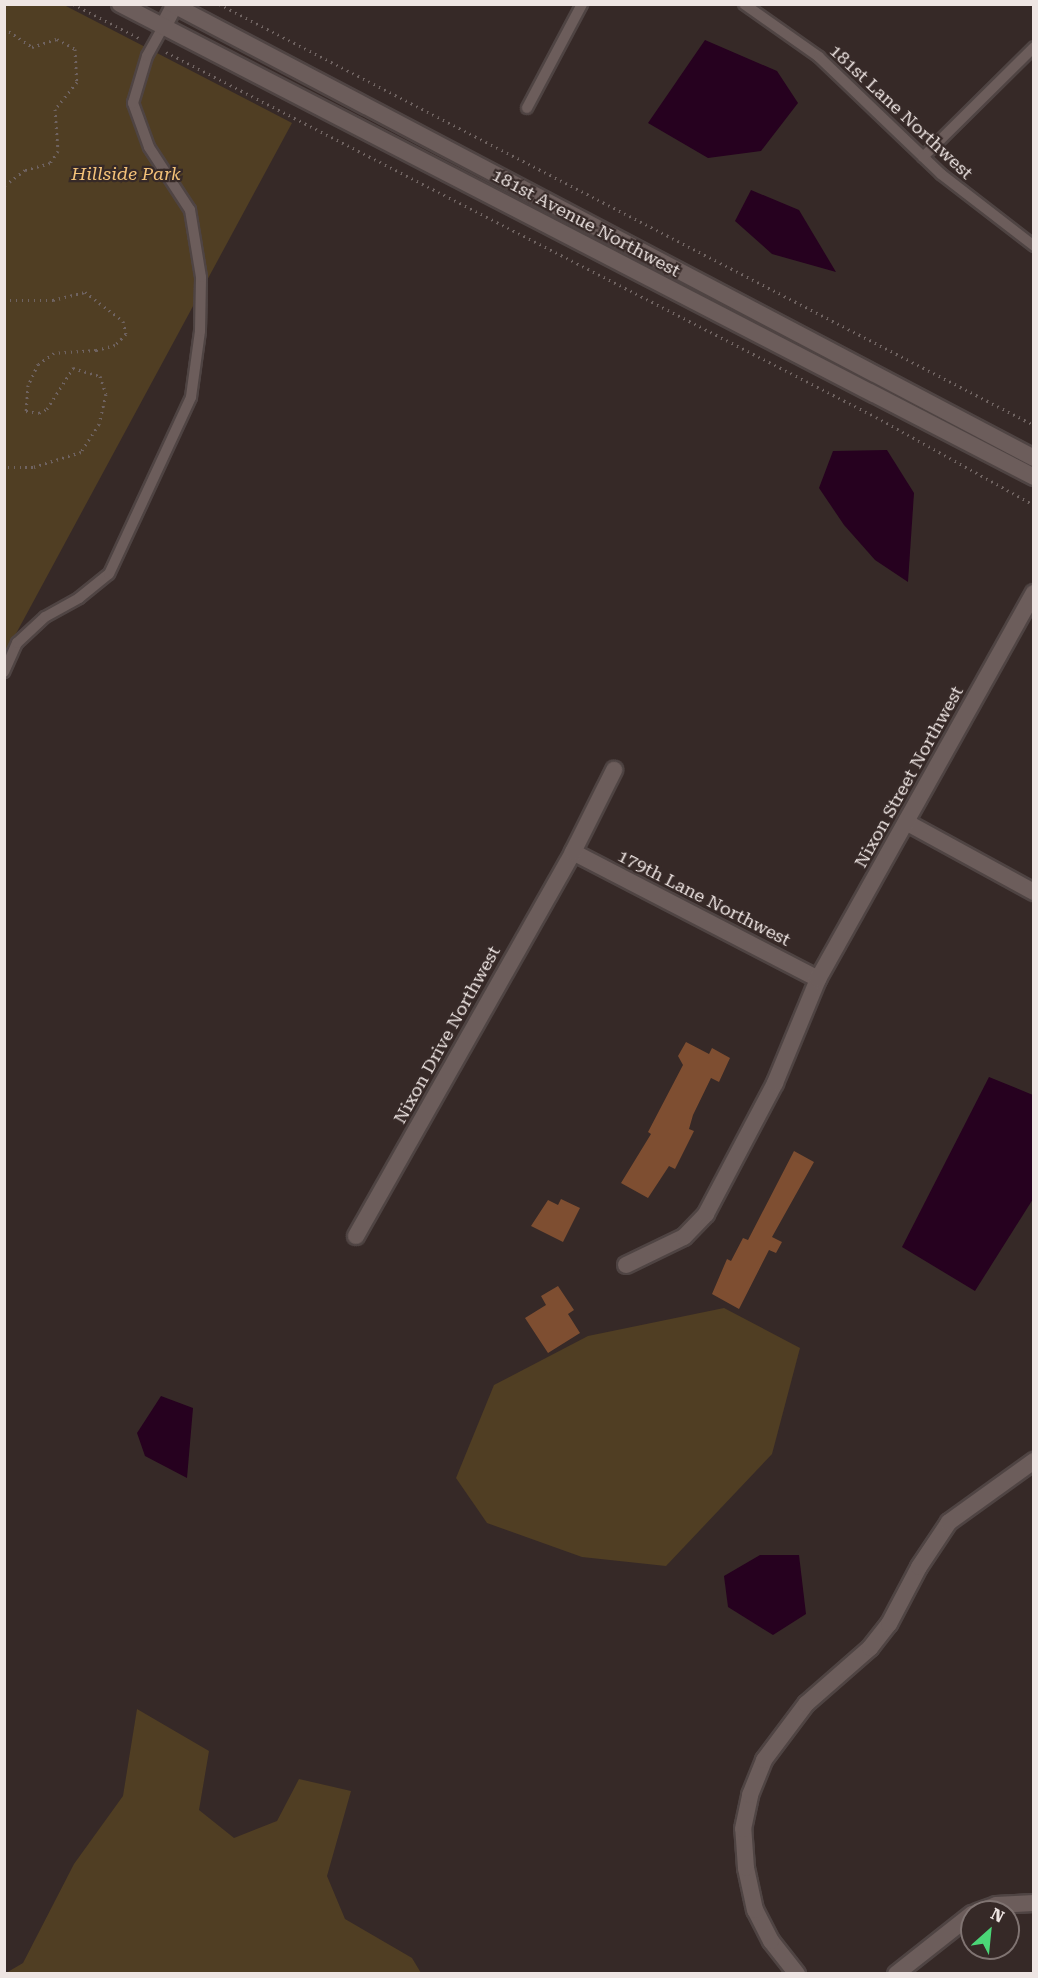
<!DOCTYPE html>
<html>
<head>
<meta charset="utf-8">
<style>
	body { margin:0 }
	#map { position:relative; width:1038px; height:1978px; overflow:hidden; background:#362927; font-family:"Roboto Serif",serif }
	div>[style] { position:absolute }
	.green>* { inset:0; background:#503e23 }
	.water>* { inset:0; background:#26011f }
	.building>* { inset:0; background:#7e4e31 }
	.path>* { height:3px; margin-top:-1.5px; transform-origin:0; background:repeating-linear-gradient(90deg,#6f6361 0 1.5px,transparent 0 6px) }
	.roads { filter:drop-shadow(2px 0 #4f4443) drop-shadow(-2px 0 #4f4443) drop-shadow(0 2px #4f4443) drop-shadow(0 -2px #4f4443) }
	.service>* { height:10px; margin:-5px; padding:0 5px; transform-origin:5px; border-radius:5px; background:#6c5d5b }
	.minor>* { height:16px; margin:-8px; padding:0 8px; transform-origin:8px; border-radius:8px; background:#6c5d5b }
	.tertiary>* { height:16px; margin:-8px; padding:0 8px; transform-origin:8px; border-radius:8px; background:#6c5d5b }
	.secondary>* { height:16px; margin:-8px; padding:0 8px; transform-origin:8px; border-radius:8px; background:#6c5d5b }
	span { translate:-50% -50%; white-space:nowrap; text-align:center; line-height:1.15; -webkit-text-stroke:4.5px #362927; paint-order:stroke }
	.street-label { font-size:18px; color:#eee5e3 }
	.park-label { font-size:18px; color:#f4c279; font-style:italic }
	.frame { position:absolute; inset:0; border:6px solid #eee5e3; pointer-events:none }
	.north { position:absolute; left:960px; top:1900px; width:60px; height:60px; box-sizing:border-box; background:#362927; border:2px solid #807472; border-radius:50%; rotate:27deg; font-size:16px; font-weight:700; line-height:24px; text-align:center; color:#eee5e3 }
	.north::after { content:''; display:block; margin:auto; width:21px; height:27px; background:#4bd677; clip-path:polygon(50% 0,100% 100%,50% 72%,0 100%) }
</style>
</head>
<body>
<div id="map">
	<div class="green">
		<div style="clip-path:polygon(5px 5px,64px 5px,292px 123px,5px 654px)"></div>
		<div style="clip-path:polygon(724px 1308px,800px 1348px,772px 1454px,666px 1566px,582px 1557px,487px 1523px,456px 1478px,494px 1385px,588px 1336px)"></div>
		<div style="clip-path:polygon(137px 1709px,209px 1751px,199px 1810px,234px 1838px,277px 1821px,299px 1779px,351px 1791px,327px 1876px,345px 1919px,412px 1958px,421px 1973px,6px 1973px,23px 1963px,74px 1864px,123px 1796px)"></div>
	</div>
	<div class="water">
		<div style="clip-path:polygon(705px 40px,777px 71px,798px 103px,761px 151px,708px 158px,648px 123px)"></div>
		<div style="clip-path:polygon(751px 190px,799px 210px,836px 272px,772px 254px,735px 221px)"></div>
		<div style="clip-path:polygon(887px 450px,914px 493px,908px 582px,875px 560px,844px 525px,819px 488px,833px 451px)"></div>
		<div style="clip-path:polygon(989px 1077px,1033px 1095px,1033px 1199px,975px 1291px,902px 1247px)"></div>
		<div style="clip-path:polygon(161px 1396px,193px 1408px,187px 1478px,145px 1456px,137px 1433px)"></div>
		<div style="clip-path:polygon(760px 1555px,799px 1555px,806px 1614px,773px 1635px,728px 1607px,724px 1576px)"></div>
	</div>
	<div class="building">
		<div style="clip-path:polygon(686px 1042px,709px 1054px,712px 1048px,730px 1058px,719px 1082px,711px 1078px,693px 1115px,689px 1129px,694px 1131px,675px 1169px,669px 1166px,648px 1198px,621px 1183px,651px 1134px,648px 1132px,683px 1065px,678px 1056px)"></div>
		<div style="clip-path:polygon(794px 1151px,814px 1162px,772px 1237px,782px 1242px,776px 1253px,769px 1250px,739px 1309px,712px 1294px,727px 1259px,731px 1261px,743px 1238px,748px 1240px)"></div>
		<div style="clip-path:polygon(561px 1199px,580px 1208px,563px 1242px,531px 1226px,548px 1200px,558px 1205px)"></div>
		<div style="clip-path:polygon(558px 1286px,574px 1310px,568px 1314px,580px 1333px,548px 1353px,525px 1318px,546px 1305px,541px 1296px)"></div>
	</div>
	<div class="path">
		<div style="left:73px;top:4px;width:76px;rotate:27.2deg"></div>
		<div style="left:219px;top:4px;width:917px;rotate:27.32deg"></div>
		<div style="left:4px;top:28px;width:34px;rotate:34deg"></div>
		<div style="left:32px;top:47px;width:26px;rotate:-18deg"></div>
		<div style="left:57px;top:39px;width:21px;rotate:29deg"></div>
		<div style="left:75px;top:49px;width:33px;rotate:87deg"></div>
		<div style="left:77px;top:82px;width:35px;rotate:129deg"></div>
		<div style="left:55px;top:109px;width:42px;rotate:85.9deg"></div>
		<div style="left:58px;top:151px;width:14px;rotate:124deg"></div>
		<div style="left:50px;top:163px;width:26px;rotate:164deg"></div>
		<div style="left:25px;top:170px;width:26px;rotate:143deg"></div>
		<div style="left:166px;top:52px;width:798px;rotate:27.21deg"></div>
		<div style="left:876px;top:417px;width:181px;rotate:29.1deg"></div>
		<div style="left:4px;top:300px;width:49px"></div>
		<div style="left:53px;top:300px;width:33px;rotate:-14deg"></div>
		<div style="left:85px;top:292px;width:48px;rotate:37.3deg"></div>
		<div style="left:123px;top:321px;width:13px;rotate:77deg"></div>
		<div style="left:126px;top:334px;width:16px;rotate:135deg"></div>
		<div style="left:115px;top:345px;width:20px;rotate:165deg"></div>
		<div style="left:96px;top:350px;width:42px;rotate:175.9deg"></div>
		<div style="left:54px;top:353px;width:19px;rotate:145deg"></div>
		<div style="left:38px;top:364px;width:23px;rotate:115deg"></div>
		<div style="left:28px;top:385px;width:26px;rotate:94deg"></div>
		<div style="left:26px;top:411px;width:13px;rotate:9deg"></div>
		<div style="left:39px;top:413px;width:9px;rotate:-27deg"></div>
		<div style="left:47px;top:409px;width:49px;rotate:-57.6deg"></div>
		<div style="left:73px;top:368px;width:28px;rotate:17deg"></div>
		<div style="left:100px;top:376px;width:19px;rotate:72deg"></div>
		<div style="left:106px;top:394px;width:31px;rotate:103deg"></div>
		<div style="left:99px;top:424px;width:33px;rotate:123deg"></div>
		<div style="left:81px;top:452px;width:50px;rotate:162.6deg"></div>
		<div style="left:33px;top:467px;width:29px;rotate:180deg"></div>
	</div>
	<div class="roads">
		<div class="service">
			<div style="left:744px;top:4px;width:92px;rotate:35.2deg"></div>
			<div style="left:819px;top:57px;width:169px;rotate:43.8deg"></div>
			<div style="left:941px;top:174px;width:118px;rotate:37.7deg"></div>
			<div style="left:527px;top:108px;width:118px;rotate:-62.1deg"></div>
			<div style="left:923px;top:157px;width:156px;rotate:-44.7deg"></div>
			<div style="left:4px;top:672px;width:32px;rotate:-66deg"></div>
			<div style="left:17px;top:643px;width:38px;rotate:-43deg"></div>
			<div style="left:45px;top:617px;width:39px;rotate:-29deg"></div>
			<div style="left:79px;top:598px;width:38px;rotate:-39deg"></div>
			<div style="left:109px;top:574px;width:195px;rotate:-65.1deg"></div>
			<div style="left:191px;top:397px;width:67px;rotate:-82.2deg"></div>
			<div style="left:200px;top:331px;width:54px;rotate:-88.9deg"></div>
			<div style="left:201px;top:277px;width:68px;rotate:-99.3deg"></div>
			<div style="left:190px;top:210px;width:75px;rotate:-123.1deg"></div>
			<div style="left:149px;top:147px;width:47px;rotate:-110deg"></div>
			<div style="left:133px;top:103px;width:49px;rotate:-73.4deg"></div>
			<div style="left:147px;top:56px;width:33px;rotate:-61deg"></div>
		</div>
		<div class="minor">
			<div style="left:906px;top:822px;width:146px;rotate:28.7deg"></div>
			<div style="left:573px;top:852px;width:276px;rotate:27.4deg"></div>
			<div style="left:356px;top:1236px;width:441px;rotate:-60.5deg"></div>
			<div style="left:573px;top:852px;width:92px;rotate:-63.4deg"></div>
			<div style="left:626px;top:1265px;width:64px;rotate:-25.8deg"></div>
			<div style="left:684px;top:1237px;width:32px;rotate:-46deg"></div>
			<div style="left:706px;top:1214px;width:148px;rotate:-62.2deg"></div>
			<div style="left:775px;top:1083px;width:113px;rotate:-67.5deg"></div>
			<div style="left:818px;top:979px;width:442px;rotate:-60.8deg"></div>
			<div style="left:977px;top:1912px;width:20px;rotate:-20deg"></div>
			<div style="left:996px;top:1905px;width:38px;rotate:-3deg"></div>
			<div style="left:797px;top:1974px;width:42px;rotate:-128.2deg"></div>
			<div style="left:771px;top:1941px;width:35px;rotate:-117deg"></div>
			<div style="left:755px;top:1910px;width:43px;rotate:-102.1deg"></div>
			<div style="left:746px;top:1868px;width:39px;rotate:-94deg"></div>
			<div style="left:743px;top:1829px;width:35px;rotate:-78deg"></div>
			<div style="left:750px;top:1795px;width:38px;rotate:-68deg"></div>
			<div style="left:764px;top:1760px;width:70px;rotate:-53.1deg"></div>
			<div style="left:806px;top:1704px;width:85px;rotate:-41.2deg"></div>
			<div style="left:870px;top:1648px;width:31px;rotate:-52deg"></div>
			<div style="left:889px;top:1624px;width:64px;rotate:-62.2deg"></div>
			<div style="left:919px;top:1567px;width:54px;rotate:-56.3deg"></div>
			<div style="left:949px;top:1522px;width:105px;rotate:-35.7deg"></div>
			<div style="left:896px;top:1974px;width:97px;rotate:-38.3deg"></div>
		</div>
		<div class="tertiary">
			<div style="left:163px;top:27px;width:26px;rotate:-62deg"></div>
		</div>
		<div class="secondary">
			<div style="left:120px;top:4px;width:1029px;rotate:27.36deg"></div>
			<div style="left:172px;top:4px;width:974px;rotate:27.77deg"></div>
		</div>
	</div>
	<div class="street-label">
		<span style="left:901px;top:112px;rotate:43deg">181st Lane Northwest</span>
		<span style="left:586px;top:223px;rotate:28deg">181st Avenue Northwest</span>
		<span style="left:909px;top:777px;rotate:-61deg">Nixon Street Northwest</span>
		<span style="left:704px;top:898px;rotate:27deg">179th Lane Northwest</span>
		<span style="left:447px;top:1035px;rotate:-61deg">Nixon Drive Northwest</span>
	</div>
	<div class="park-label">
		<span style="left:126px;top:174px">Hillside Park</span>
	</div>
	<div class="frame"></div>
	<div class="north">N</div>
</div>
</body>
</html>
